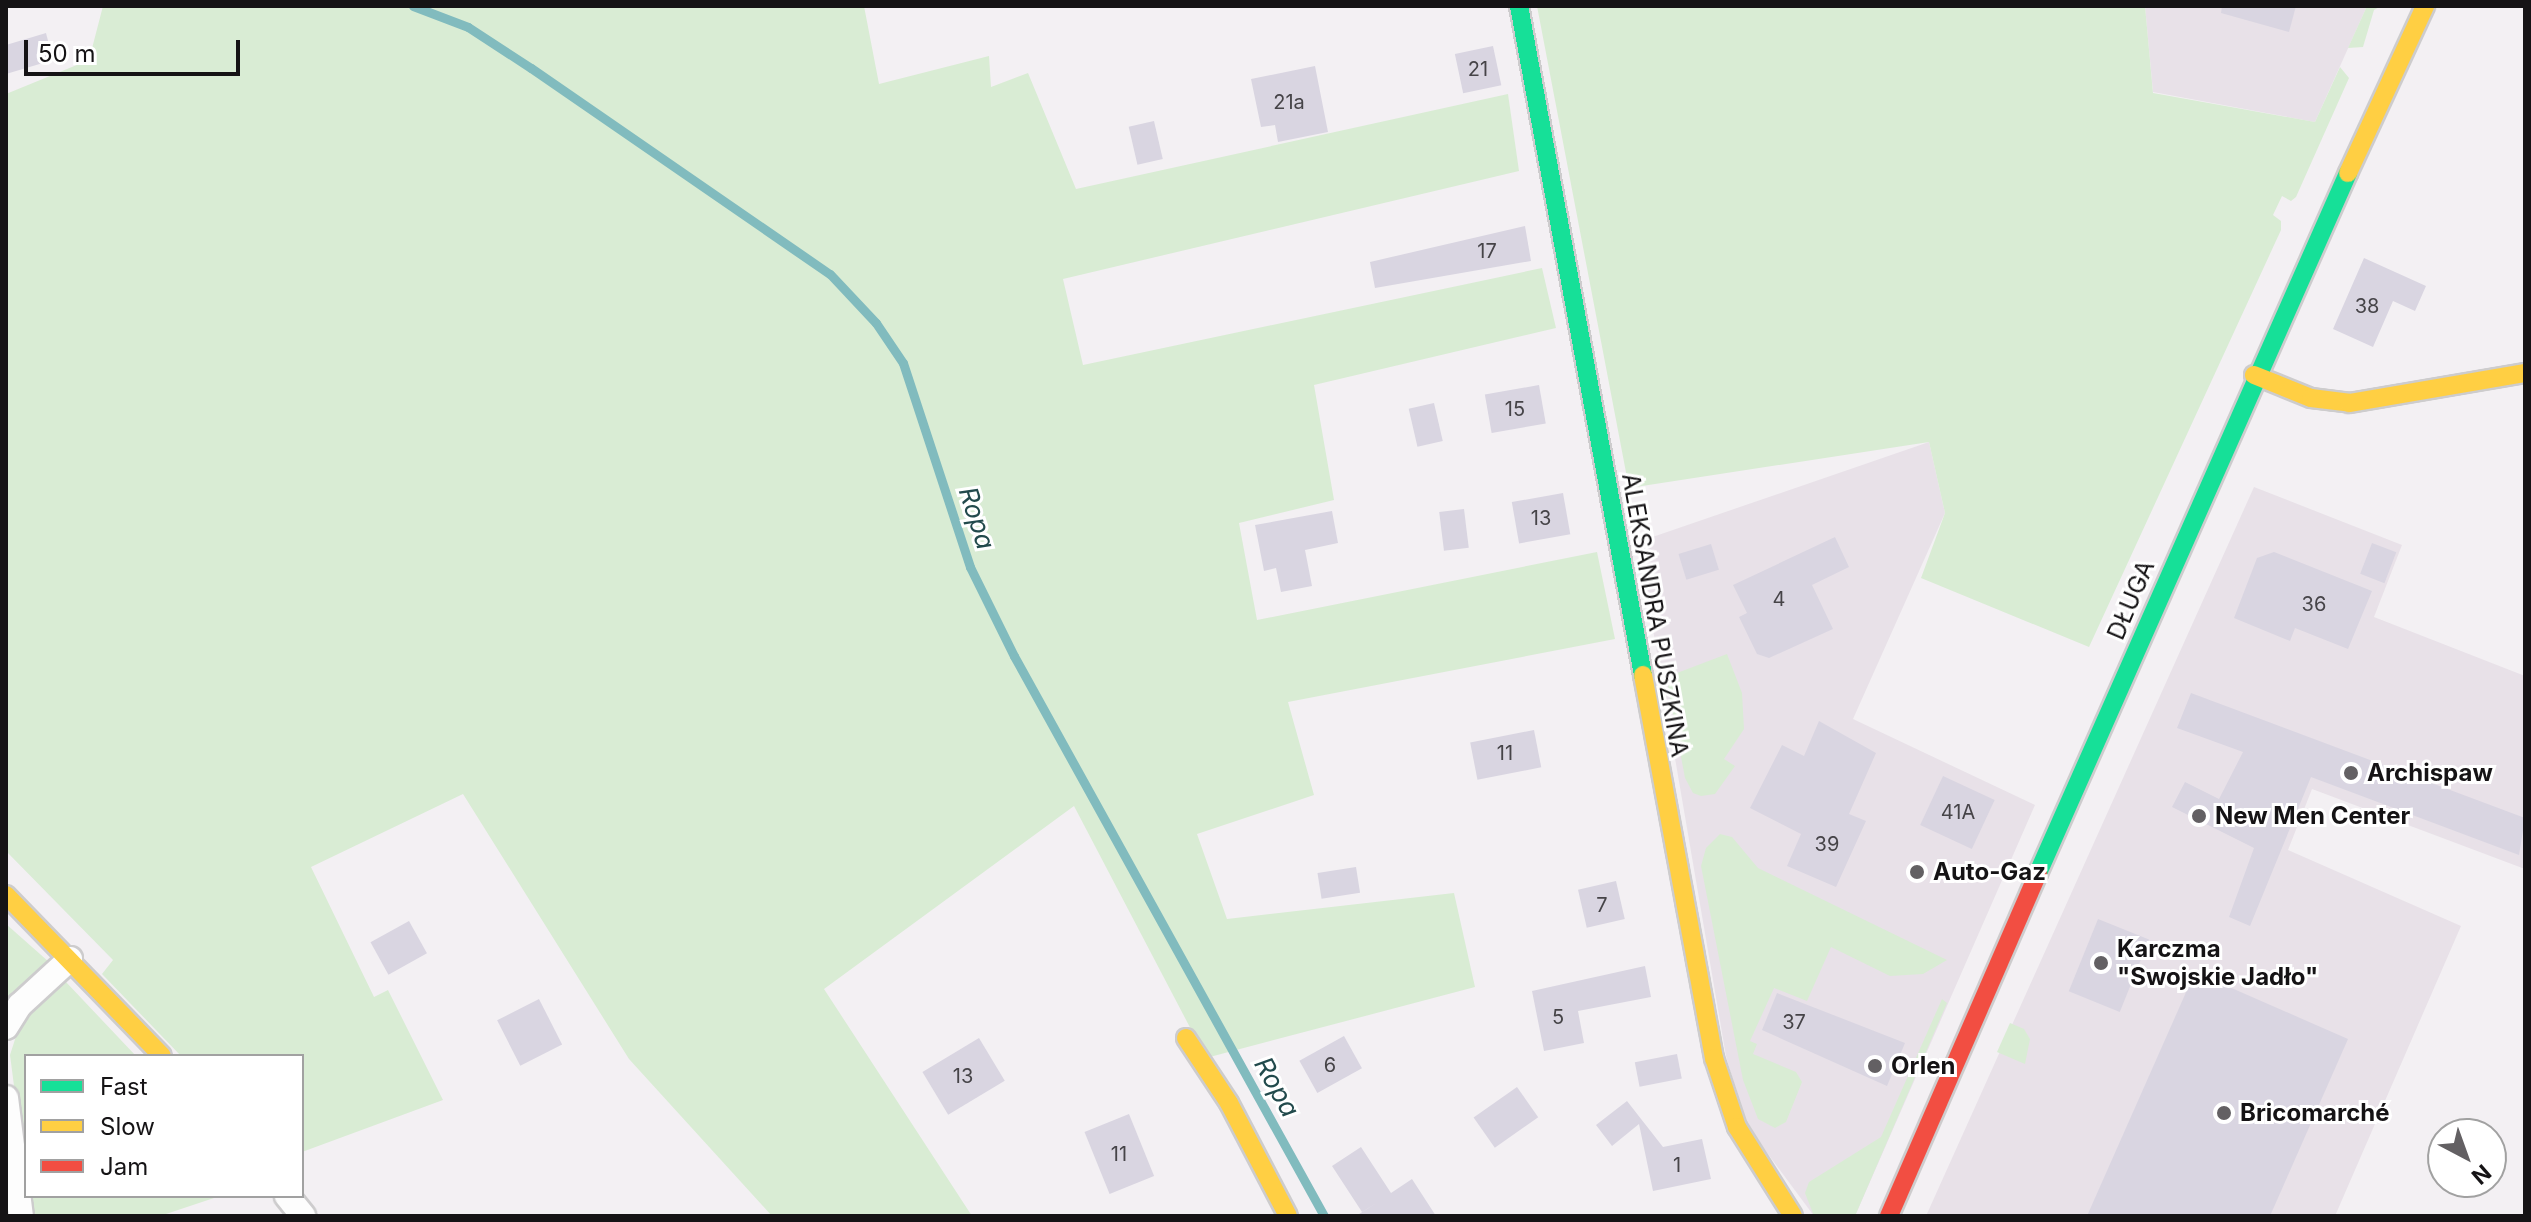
<!DOCTYPE html>
<html>
<head>
<meta charset="utf-8">
<style>
	body { margin:0 }
	#map { position:relative; width:2531px; height:1222px; overflow:hidden; background:#f3f0f3; font-family:Inter,sans-serif }
	div>[style] { position:absolute }
	.built>* { inset:0; background:#e8e1e8 }
	.green>* { inset:0; background:#d9ecd4 }
	.stream>* { height:9px; margin:-4.5px; padding:0 4.5px; transform-origin:4.5px; border-radius:4.5px; background:#81bbbe }
	.building>* { inset:0; background:#d9d5e1; transform-origin:0 0 }
	.roads { filter:drop-shadow(2px 0 #cdcccd) drop-shadow(-2px 0 #cdcccd) drop-shadow(0 2px #cdcccd) drop-shadow(0 -2px #cdcccd) }
	.street>* { height:24px; margin:-12px; padding:0 12px; transform-origin:12px; border-radius:12px; background:#fdfdfd }
	.fast>* { height:18px; margin:-9px; padding:0 9px; transform-origin:9px; border-radius:9px; background:#16e098 }
	.slow>* { height:18px; margin:-9px; padding:0 9px; transform-origin:9px; border-radius:9px; background:#ffcf43 }
	.jam>* { height:18px; margin:-9px; padding:0 9px; transform-origin:9px; border-radius:9px; background:#f24e42 }
	.dots>* { width:22px; height:22px; translate:-50% -50%; box-sizing:border-box; border:4px solid #fff; border-radius:50% }
	span { translate:-50% -50%; white-space:nowrap; text-align:center; line-height:1.15; -webkit-text-stroke:6px #fff; paint-order:stroke }
	.number-label { font-size:20px; color:#464448 }
	.number-label span { -webkit-text-stroke-width:0 }
	.street-label { font-size:24px; color:#151315 }
	.poi-label { font-size:24px; color:#151315; font-weight:700 }
	.left { translate:0 -50%; text-align:left }
	.water-label { font-size:26px; color:#224a4c; font-style:italic }
	.frame { position:absolute; inset:0; border:8px solid #151315; pointer-events:none }
	.legend { position:absolute; left:24px; top:1054px; width:280px; height:144px; box-sizing:border-box; background:#fff; border:2px solid #a1a1a1; margin:0; padding:10px 14px; list-style:none; font-size:24px; color:#151315 }
	.legend li { display:flex; align-items:center; gap:16px; height:40px }
	.legend b { width:40px; border:2px solid #a1a1a1 }
	.north { position:absolute; left:2427px; top:1118px; width:80px; height:80px; box-sizing:border-box; background:#fff; border:2px solid #a1a1a1; border-radius:50%; rotate:139deg; font-size:22px; font-weight:700; line-height:32px; text-align:center; color:#151315 }
	.north::after { content:''; display:block; margin:auto; width:28px; height:36px; background:#636063; clip-path:polygon(50% 0,100% 100%,50% 72%,0 100%) }
	.scale { position:absolute; left:24px; top:40px; width:216px; height:36px; box-sizing:border-box; border:4px solid #151315; border-top:0; padding-left:10px; font-size:24px; line-height:28px; white-space:nowrap; color:#151315; -webkit-text-stroke:6px #fff; paint-order:stroke }
</style>
</head>
<body>
<div id="map">
	<div class="built">
		<div style="clip-path:polygon(2145px 6px,2367px 6px,2315px 122px,2153px 92px)"></div>
		<div style="clip-path:polygon(1929px 442px,1945px 513px,1853px 719px,2035px 805px,1855px 1216px,1814px 1216px,1745px 1123px,1726px 1056px,1638px 542px)"></div>
		<div style="clip-path:polygon(2254px 487px,2402px 545px,2374px 617px,2525px 676px,2525px 869px,2312px 789px,2288px 850px,2461px 926px,2335px 1216px,1926px 1216px)"></div>
	</div>
	<div class="green">
		<div style="clip-path:polygon(103px 6px,864px 6px,879px 84px,989px 56px,991px 87px,1028px 73px,1076px 189px,1508px 94px,1519px 171px,1063px 279px,1083px 365px,1542px 268px,1556px 328px,1314px 385px,1334px 500px,1239px 523px,1257px 620px,1597px 552px,1615px 639px,1288px 702px,1314px 795px,1197px 834px,1227px 919px,1454px 893px,1475px 987px,1206px 1058px,1074px 806px,824px 989px,972px 1216px,772px 1216px,629px 1059px,463px 794px,311px 867px,374px 997px,388px 990px,443px 1100px,302px 1152px,302px 1056px,181px 1056px,102px 974px,113px 960px,6px 851px,6px 94px,89px 60px)"></div>
		<div style="clip-path:polygon(1537px 6px,2145px 6px,2153px 93px,2315px 122px,2340px 67px,2349px 78px,2296px 197px,2291px 201px,2282px 196px,2273px 215px,2281px 221px,2281px 230px,2089px 647px,1921px 578px,1945px 513px,1929px 442px,1629px 488px)"></div>
		<div style="clip-path:polygon(2367px 6px,2381px 6px,2374px 10px,2363px 47px,2348px 48px)"></div>
		<div style="clip-path:polygon(1727px 654px,1742px 693px,1744px 729px,1724px 759px,1735px 766px,1715px 794px,1701px 796px,1693px 793px,1685px 778px,1668px 687px,1677px 673px)"></div>
		<div style="clip-path:polygon(1720px 834px,1732px 837px,1758px 868px,1947px 960px,1923px 974px,1890px 976px,1831px 947px,1807px 1001px,1774px 988px,1750px 1041px,1757px 1044px,1753px 1054px,1796px 1072px,1802px 1082px,1786px 1122px,1775px 1128px,1758px 1119px,1743px 1080px,1701px 866px,1706px 848px)"></div>
		<div style="clip-path:polygon(6px 924px,49px 962px,6px 1004px)"></div>
		<div style="clip-path:polygon(66px 982px,136px 1056px,26px 1056px,26px 1178px,10px 1055px,18px 1030px,37px 1004px)"></div>
		<div style="clip-path:polygon(1942px 999px,1947px 1003px,1855px 1216px,1814px 1216px,1805px 1193px,1809px 1182px,1881px 1137px)"></div>
		<div style="clip-path:polygon(2010px 1023px,2024px 1029px,2030px 1039px,2025px 1064px,1997px 1052px)"></div>
		<div style="clip-path:polygon(29px 1196px,220px 1196px,160px 1216px,32px 1216px)"></div>
	</div>
	<div class="stream">
		<div style="left:413px;top:6px;width:59px;rotate:20.9deg"></div>
		<div style="left:468px;top:27px;width:75px;rotate:33.1deg"></div>
		<div style="left:531px;top:68px;width:363px;rotate:34.6deg"></div>
		<div style="left:830px;top:274px;width:67px;rotate:46.8deg"></div>
		<div style="left:876px;top:323px;width:48px;rotate:56deg"></div>
		<div style="left:903px;top:363px;width:215px;rotate:71.8deg"></div>
		<div style="left:970px;top:567px;width:99px;rotate:63.7deg"></div>
		<div style="left:1014px;top:656px;width:640px;rotate:61.03deg"></div>
	</div>
	<div class="building">
		<div style="clip-path:polygon(2222px 6px,2296px 6px,2289px 32px,2221px 13px)"></div>
		<div style="clip-path:polygon(46px 33px,53px 60px,6px 74px,6px 45px)"></div>
		<div style="left:1493px;top:46px;width:40px;height:39px;rotate:78deg"></div>
		<div style="clip-path:polygon(1315px 66px,1328px 132px,1278px 142px,1275px 125px,1261px 127px,1251px 79px)"></div>
		<div style="left:1154px;top:121px;width:39px;height:26px;rotate:77deg"></div>
		<div style="clip-path:polygon(1525px 226px,1531px 261px,1375px 288px,1370px 262px)"></div>
		<div style="clip-path:polygon(2364px 258px,2426px 286px,2415px 311px,2393px 301px,2373px 347px,2333px 329px)"></div>
		<div style="left:1539px;top:385px;width:39px;height:55px;rotate:80deg"></div>
		<div style="left:1434px;top:403px;width:39px;height:26px;rotate:77deg"></div>
		<div style="left:1563px;top:493px;width:42px;height:52px;rotate:80deg"></div>
		<div style="left:1464px;top:509px;width:39px;height:25px;rotate:83deg"></div>
		<div style="clip-path:polygon(1332px 511px,1338px 543px,1305px 550px,1312px 586px,1281px 592px,1276px 568px,1264px 571px,1255px 525px)"></div>
		<div style="clip-path:polygon(1835px 537px,1849px 567px,1812px 585px,1833px 629px,1769px 658px,1757px 654px,1739px 617px,1747px 613px,1733px 585px)"></div>
		<div style="left:2372px;top:543px;width:26px;height:33px;rotate:21deg"></div>
		<div style="left:1711px;top:544px;width:27px;height:34px;rotate:73deg"></div>
		<div style="clip-path:polygon(2274px 552px,2372px 591px,2348px 649px,2295px 628px,2290px 641px,2234px 618px,2257px 558px)"></div>
		<div style="clip-path:polygon(2191px 693px,2525px 818px,2519px 855px,2311px 777px,2250px 926px,2229px 917px,2254px 848px,2172px 807px,2185px 782px,2219px 799px,2243px 752px,2177px 728px)"></div>
		<div style="clip-path:polygon(1819px 721px,1876px 753px,1849px 814px,1866px 821px,1836px 887px,1787px 866px,1801px 834px,1750px 808px,1782px 745px,1804px 756px)"></div>
		<div style="left:1534px;top:730px;width:38px;height:65px;rotate:79deg"></div>
		<div style="left:1943px;top:776px;width:57px;height:54px;rotate:25deg"></div>
		<div style="left:1356px;top:867px;width:26px;height:39px;rotate:81deg"></div>
		<div style="left:1616px;top:881px;width:39px;height:39px;rotate:77deg"></div>
		<div style="left:2098px;top:919px;width:55px;height:78px;rotate:22deg"></div>
		<div style="left:409px;top:921px;width:37px;height:44px;rotate:61deg"></div>
		<div style="clip-path:polygon(1645px 966px,1651px 997px,1578px 1011px,1584px 1043px,1544px 1051px,1532px 991px)"></div>
		<div style="clip-path:polygon(2195px 972px,2348px 1039px,2270px 1216px,2087px 1216px)"></div>
		<div style="clip-path:polygon(1777px 993px,1905px 1043px,1887px 1086px,1762px 1030px)"></div>
		<div style="left:539px;top:999px;width:51px;height:47px;rotate:63deg"></div>
		<div style="left:1344px;top:1036px;width:37px;height:51px;rotate:61deg"></div>
		<div style="left:979px;top:1038px;width:50px;height:66px;rotate:59deg"></div>
		<div style="left:1677px;top:1054px;width:25px;height:43px;rotate:79deg"></div>
		<div style="left:1517px;top:1087px;width:37px;height:53px;rotate:55deg"></div>
		<div style="clip-path:polygon(1627px 1101px,1663px 1147px,1702px 1139px,1711px 1179px,1653px 1191px,1639px 1124px,1612px 1146px,1596px 1125px)"></div>
		<div style="left:1129px;top:1114px;width:67px;height:48px;rotate:68deg"></div>
		<div style="clip-path:polygon(1361px 1147px,1391px 1193px,1412px 1179px,1436px 1216px,1356px 1216px,1378px 1202px,1362px 1212px,1332px 1166px)"></div>
	</div>
	<div class="roads">
		<div class="street">
			<div style="left:6px;top:1027px;width:26px;rotate:-58deg"></div>
			<div style="left:20px;top:1005px;width:68px;rotate:-42.6deg"></div>
			<div style="left:6px;top:1098px;width:119px;rotate:82.8deg"></div>
			<div style="left:287px;top:1196px;width:26px;rotate:51deg"></div>
		</div>
		<div class="fast">
			<div style="left:1519px;top:6px;width:680px;rotate:79.5deg"></div>
			<div style="left:2038px;top:873px;width:766px;rotate:-66.11deg"></div>
		</div>
		<div class="slow">
			<div style="left:2348px;top:173px;width:184px;rotate:-65.2deg"></div>
			<div style="left:2254px;top:375px;width:61px;rotate:22deg"></div>
			<div style="left:2311px;top:398px;width:38px;rotate:7deg"></div>
			<div style="left:2349px;top:403px;width:179px;rotate:-9.7deg"></div>
			<div style="left:1643px;top:675px;width:390px;rotate:79.5deg"></div>
			<div style="left:1714px;top:1058px;width:73px;rotate:71.6deg"></div>
			<div style="left:1737px;top:1127px;width:105px;rotate:57.8deg"></div>
			<div style="left:6px;top:895px;width:224px;rotate:45.9deg"></div>
			<div style="left:1186px;top:1038px;width:78px;rotate:56.5deg"></div>
			<div style="left:1229px;top:1103px;width:127px;rotate:62.4deg"></div>
		</div>
		<div class="jam">
			<div style="left:1889px;top:1216px;width:374px;rotate:-66.5deg"></div>
		</div>
	</div>
	<div class="dots">
		<div style="left:2351px;top:773px;background:#636063"></div>
		<div style="left:2199px;top:816px;background:#636063"></div>
		<div style="left:1917px;top:872px;background:#636063"></div>
		<div style="left:2101px;top:963px;background:#636063"></div>
		<div style="left:1875px;top:1066px;background:#636063"></div>
		<div style="left:2224px;top:1113px;background:#636063"></div>
	</div>
	<div class="number-label">
		<span style="left:1478px;top:69px">21</span>
		<span style="left:1289px;top:102px">21a</span>
		<span style="left:1487px;top:251px">17</span>
		<span style="left:2367px;top:306px">38</span>
		<span style="left:1515px;top:409px">15</span>
		<span style="left:1541px;top:518px">13</span>
		<span style="left:1779px;top:599px">4</span>
		<span style="left:2314px;top:604px">36</span>
		<span style="left:1505px;top:753px">11</span>
		<span style="left:1958px;top:812px">41A</span>
		<span style="left:1827px;top:844px">39</span>
		<span style="left:1602px;top:905px">7</span>
		<span style="left:1558px;top:1017px">5</span>
		<span style="left:1794px;top:1022px">37</span>
		<span style="left:1330px;top:1065px">6</span>
		<span style="left:963px;top:1076px">13</span>
		<span style="left:1119px;top:1154px">11</span>
		<span style="left:1677px;top:1165px">1</span>
	</div>
	<div class="street-label">
		<span style="left:2131px;top:600px;rotate:-67deg">DŁUGA</span>
		<span style="left:1655px;top:615px;rotate:80deg">ALEKSANDRA PUSZKINA</span>
	</div>
	<div class="poi-label">
		<span class="left" style="left:2367px;top:773px">Archispaw</span>
		<span class="left" style="left:2215px;top:816px">New Men Center</span>
		<span class="left" style="left:1933px;top:872px">Auto-Gaz</span>
		<span class="left" style="left:2117px;top:963px">Karczma<br>"Swojskie Jadło"</span>
		<span class="left" style="left:1891px;top:1066px">Orlen</span>
		<span class="left" style="left:2240px;top:1113px">Bricomarché</span>
	</div>
	<div class="water-label">
		<span style="left:977px;top:518px;rotate:72deg">Ropa</span>
		<span style="left:1277px;top:1087px;rotate:61deg">Ropa</span>
	</div>
	<div class="frame"></div>
	<ul class="legend">
	<li><b style="height:10px;background:#16e098"></b>Fast</li>
	<li><b style="height:10px;background:#ffcf43"></b>Slow</li>
	<li><b style="height:10px;background:#f24e42"></b>Jam</li>
	</ul>
	<div class="north">N</div>
	<div class="scale">50 m</div>
</div>
</body>
</html>
